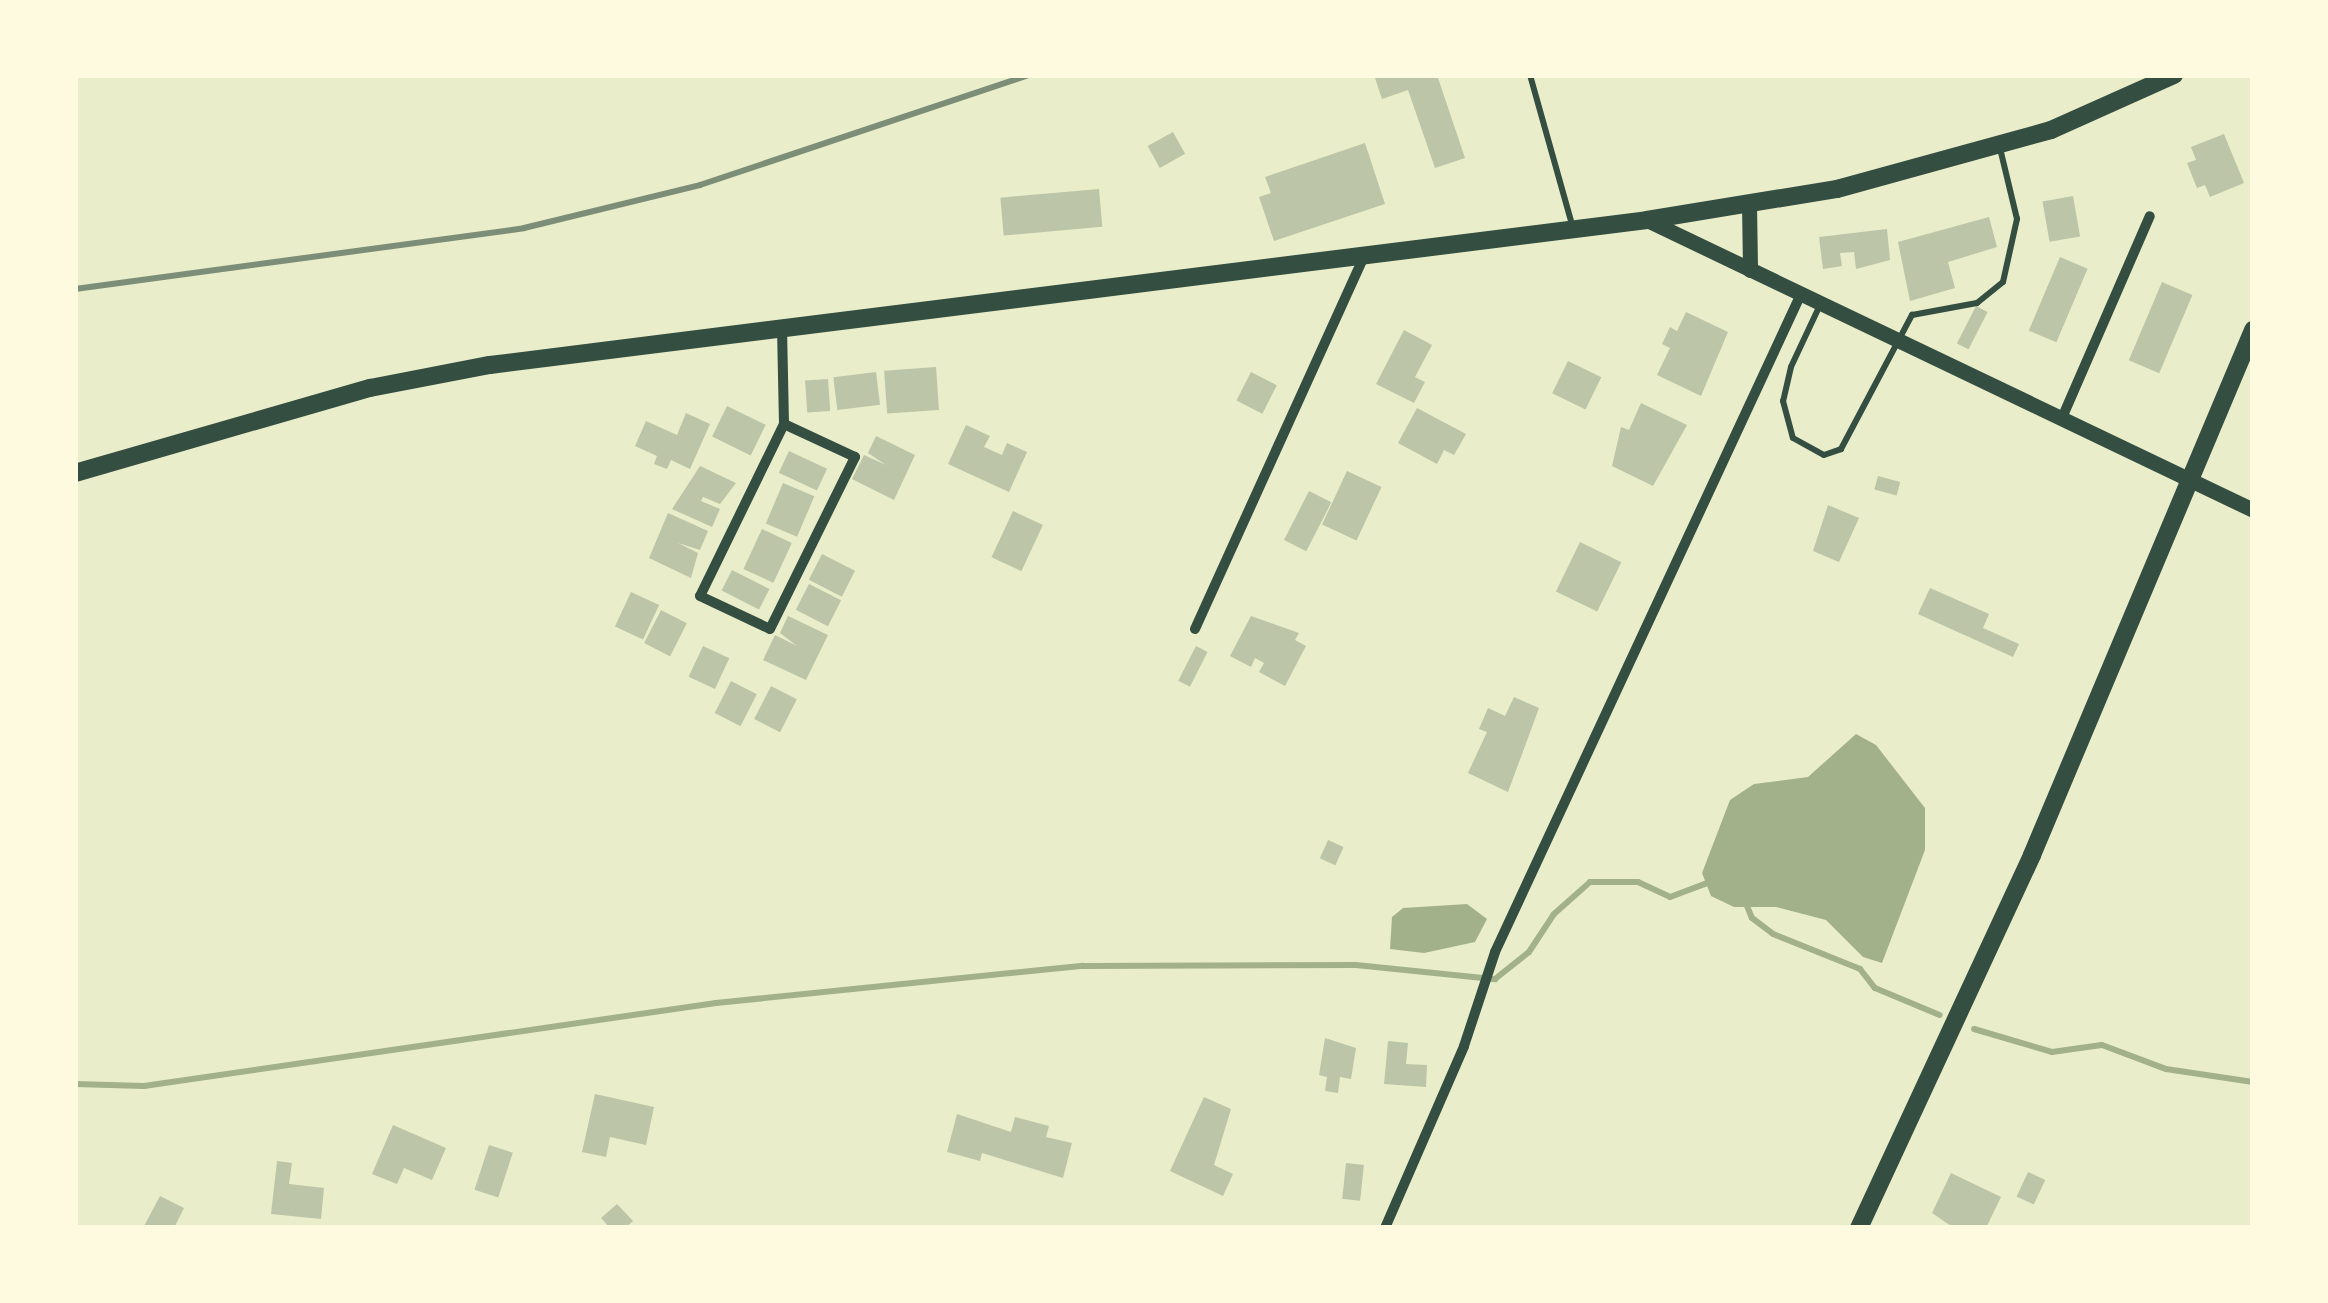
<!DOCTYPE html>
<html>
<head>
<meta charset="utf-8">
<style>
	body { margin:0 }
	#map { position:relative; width:2328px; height:1303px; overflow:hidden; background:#e9edc9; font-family:"Crimson Pro",serif }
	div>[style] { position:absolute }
	.water>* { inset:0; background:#a3b18a }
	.stream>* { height:6px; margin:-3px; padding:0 3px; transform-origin:3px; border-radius:3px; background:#a3b18a }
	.building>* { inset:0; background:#bcc5a7; transform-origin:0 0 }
	.service>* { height:6px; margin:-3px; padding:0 3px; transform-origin:3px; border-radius:3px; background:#344e41 }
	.minor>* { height:10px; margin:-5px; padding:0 5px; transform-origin:5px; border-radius:5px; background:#344e41 }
	.tertiary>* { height:15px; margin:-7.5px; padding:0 7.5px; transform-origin:7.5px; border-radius:7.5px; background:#344e41 }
	.secondary>* { height:18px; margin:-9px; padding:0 9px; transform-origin:9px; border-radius:9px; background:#344e41 }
	.rail>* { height:6px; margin:-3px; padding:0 3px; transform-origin:3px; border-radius:3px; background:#7c8e77 }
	span { translate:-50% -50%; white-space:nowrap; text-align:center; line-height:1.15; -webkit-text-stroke:10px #fefae0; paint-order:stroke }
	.frame { position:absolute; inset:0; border:78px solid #fefae0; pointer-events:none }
</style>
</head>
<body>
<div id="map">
	<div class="water">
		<div style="clip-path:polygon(1856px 734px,1876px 745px,1925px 808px,1925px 850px,1882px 963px,1863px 957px,1826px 920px,1776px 907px,1734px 907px,1711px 896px,1702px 873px,1730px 800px,1754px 784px,1808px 777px)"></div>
		<div style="clip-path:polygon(1467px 904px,1487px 919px,1475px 942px,1424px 953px,1390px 949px,1392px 917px,1403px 908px)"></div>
	</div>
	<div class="stream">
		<div style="left:1745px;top:901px;width:18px;rotate:68deg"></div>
		<div style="left:1752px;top:918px;width:26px;rotate:37deg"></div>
		<div style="left:1773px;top:934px;width:94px;rotate:21.9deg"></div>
		<div style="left:1860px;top:969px;width:24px;rotate:52deg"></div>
		<div style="left:1875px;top:988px;width:70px;rotate:22.6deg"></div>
		<div style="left:1974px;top:1029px;width:81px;rotate:16.4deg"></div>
		<div style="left:2052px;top:1052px;width:50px;rotate:-8deg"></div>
		<div style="left:2102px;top:1045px;width:68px;rotate:20.6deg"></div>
		<div style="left:2166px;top:1069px;width:88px;rotate:8.5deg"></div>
		<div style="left:75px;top:1084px;width:69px;rotate:1.7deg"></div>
		<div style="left:144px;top:1086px;width:578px;rotate:-8.26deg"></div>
		<div style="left:716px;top:1003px;width:369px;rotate:-5.8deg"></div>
		<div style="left:1083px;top:966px;width:273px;rotate:-0.2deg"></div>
		<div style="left:1356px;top:965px;width:140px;rotate:5.8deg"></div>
		<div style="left:1495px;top:979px;width:43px;rotate:-38.5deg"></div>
		<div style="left:1529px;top:952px;width:45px;rotate:-56.7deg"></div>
		<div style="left:1554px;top:914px;width:48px;rotate:-41.6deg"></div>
		<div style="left:1590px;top:882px;width:48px"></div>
		<div style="left:1638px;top:882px;width:35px;rotate:25deg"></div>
		<div style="left:1670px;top:897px;width:43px;rotate:-20.6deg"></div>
	</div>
	<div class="building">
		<div style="clip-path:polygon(1374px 75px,1437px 75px,1465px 158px,1435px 168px,1408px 90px,1382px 99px)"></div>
		<div style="left:1173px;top:132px;width:25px;height:29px;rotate:61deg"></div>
		<div style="clip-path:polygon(2224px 134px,2244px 183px,2210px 197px,2205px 185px,2197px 188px,2187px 163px,2196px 160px,2191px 147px)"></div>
		<div style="clip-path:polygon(1365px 143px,1385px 204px,1274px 241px,1259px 197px,1271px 193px,1265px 177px)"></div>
		<div style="left:1099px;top:189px;width:38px;height:99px;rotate:85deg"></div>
		<div style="left:2073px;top:196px;width:41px;height:31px;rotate:80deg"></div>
		<div style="clip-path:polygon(1989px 217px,1997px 247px,1948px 262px,1955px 288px,1910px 301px,1898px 242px)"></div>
		<div style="clip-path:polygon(1887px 229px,1890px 260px,1856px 269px,1854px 252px,1840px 253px,1842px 266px,1823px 269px,1819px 237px)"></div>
		<div style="left:2060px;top:257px;width:30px;height:80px;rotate:23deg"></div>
		<div style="left:2162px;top:282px;width:33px;height:85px;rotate:23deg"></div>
		<div style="left:1976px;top:306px;width:13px;height:42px;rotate:27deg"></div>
		<div style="clip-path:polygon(1686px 312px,1728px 332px,1701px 396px,1657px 375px,1670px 348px,1662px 344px,1670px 327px,1677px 331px)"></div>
		<div style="clip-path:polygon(1404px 330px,1432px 345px,1415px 377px,1425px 382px,1414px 403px,1376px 384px)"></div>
		<div style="left:1568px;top:361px;width:37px;height:36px;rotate:26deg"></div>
		<div style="left:936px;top:367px;width:43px;height:52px;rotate:86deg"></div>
		<div style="left:876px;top:372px;width:33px;height:43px;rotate:83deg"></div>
		<div style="left:1251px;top:372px;width:29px;height:32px;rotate:27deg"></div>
		<div style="left:828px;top:379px;width:32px;height:23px;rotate:86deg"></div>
		<div style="clip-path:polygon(1641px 403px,1687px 425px,1653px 486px,1612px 466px,1621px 427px,1629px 430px)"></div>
		<div style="left:727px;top:406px;width:43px;height:34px;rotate:26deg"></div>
		<div style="clip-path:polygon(1417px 408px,1466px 434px,1454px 455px,1444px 450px,1437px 464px,1398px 443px)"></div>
		<div style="clip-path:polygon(686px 413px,710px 424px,690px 469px,671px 460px,667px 469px,654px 464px,657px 456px,635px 446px,646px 421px,677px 435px)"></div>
		<div style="clip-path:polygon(966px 425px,990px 436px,984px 447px,1002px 455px,1007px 443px,1027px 452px,1009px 492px,948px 464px)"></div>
		<div style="clip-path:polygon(876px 436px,915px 455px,894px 500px,852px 479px,864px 455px,886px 465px,868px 453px)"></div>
		<div style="left:789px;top:451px;width:42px;height:24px;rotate:25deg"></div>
		<div style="clip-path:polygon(700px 466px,736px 483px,720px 504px,703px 497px,701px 501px,720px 509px,712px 527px,672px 509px)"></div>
		<div style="left:1347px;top:471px;width:38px;height:59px;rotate:25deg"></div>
		<div style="left:1878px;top:476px;width:23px;height:14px;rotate:15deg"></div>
		<div style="left:783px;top:483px;width:34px;height:44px;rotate:23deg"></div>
		<div style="left:1309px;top:491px;width:25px;height:55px;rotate:27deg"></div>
		<div style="clip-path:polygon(1828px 505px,1859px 518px,1839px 562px,1813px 551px)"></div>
		<div style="left:1013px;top:511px;width:33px;height:51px;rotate:25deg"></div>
		<div style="clip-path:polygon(668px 513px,708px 531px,700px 550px,678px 543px,698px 553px,691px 578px,649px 558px)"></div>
		<div style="left:762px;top:529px;width:33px;height:44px;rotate:25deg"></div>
		<div style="left:1580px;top:542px;width:46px;height:55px;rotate:26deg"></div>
		<div style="left:822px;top:554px;width:37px;height:29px;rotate:27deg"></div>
		<div style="left:732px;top:570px;width:42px;height:23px;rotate:27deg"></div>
		<div style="left:809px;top:584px;width:36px;height:29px;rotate:27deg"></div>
		<div style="clip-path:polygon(1930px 588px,1989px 614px,1983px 628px,2019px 644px,2013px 657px,1918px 614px)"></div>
		<div style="left:631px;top:592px;width:31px;height:38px;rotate:25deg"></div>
		<div style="left:661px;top:610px;width:29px;height:37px;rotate:27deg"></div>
		<div style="clip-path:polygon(788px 616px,828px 635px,806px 680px,763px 660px,775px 635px,797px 646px,780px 633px)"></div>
		<div style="clip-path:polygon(1251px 616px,1299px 633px,1295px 640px,1306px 646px,1285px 686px,1259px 672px,1264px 663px,1255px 658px,1251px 667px,1230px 656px)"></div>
		<div style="left:703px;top:646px;width:29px;height:34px;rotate:25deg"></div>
		<div style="left:1196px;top:646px;width:13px;height:39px;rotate:27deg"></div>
		<div style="left:731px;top:681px;width:29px;height:36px;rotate:27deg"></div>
		<div style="left:771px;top:686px;width:29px;height:37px;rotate:27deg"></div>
		<div style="clip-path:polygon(1514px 697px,1539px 708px,1508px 792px,1468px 773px,1487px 732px,1479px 729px,1488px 708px,1505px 716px)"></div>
		<div style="left:1328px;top:840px;width:17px;height:20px;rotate:24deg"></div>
		<div style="clip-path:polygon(1325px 1038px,1356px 1048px,1351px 1079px,1340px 1077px,1338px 1093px,1325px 1091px,1327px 1077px,1319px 1075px)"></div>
		<div style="clip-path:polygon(1388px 1041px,1408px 1043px,1406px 1064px,1427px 1065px,1426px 1087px,1384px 1084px)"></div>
		<div style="clip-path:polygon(595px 1094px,654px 1107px,646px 1145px,610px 1137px,606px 1157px,582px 1152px)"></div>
		<div style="clip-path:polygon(1204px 1097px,1231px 1109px,1214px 1165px,1233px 1174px,1223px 1196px,1170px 1171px)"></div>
		<div style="clip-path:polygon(957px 1114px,1011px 1132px,1015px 1117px,1049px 1126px,1046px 1137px,1072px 1143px,1063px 1178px,982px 1153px,980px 1161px,947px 1152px)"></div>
		<div style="clip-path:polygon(393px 1125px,446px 1148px,432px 1180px,404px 1168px,397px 1184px,372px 1174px)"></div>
		<div style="left:489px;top:1145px;width:25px;height:47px;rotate:18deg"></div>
		<div style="clip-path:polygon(277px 1161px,292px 1163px,289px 1184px,324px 1188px,321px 1219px,271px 1214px)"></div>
		<div style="left:1346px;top:1163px;width:18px;height:36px;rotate:6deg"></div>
		<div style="left:2028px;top:1172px;width:19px;height:27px;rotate:25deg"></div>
		<div style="clip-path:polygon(1951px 1173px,2001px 1197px,1986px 1228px,1954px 1228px,1932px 1213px)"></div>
		<div style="clip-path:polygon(160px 1196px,184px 1208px,174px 1228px,143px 1228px)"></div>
		<div style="clip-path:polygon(617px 1204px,633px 1221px,625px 1228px,610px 1228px,601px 1218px)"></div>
	</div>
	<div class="service">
		<div style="left:1530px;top:75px;width:159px;rotate:74.3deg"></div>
		<div style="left:1820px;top:305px;width:68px;rotate:115.1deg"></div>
		<div style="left:1791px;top:367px;width:35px;rotate:103deg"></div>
		<div style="left:1783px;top:401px;width:38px;rotate:75deg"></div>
		<div style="left:1793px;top:438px;width:35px;rotate:29deg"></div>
		<div style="left:1824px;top:455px;width:18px;rotate:-19deg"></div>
		<div style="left:1841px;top:449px;width:152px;rotate:-62.1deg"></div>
		<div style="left:1912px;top:315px;width:66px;rotate:-10.5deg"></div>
		<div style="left:1977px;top:303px;width:33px;rotate:-39deg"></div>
		<div style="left:2003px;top:282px;width:65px;rotate:-77.5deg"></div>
		<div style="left:2017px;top:219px;width:73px;rotate:-103.5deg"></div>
	</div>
	<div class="minor">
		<div style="left:782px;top:328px;width:96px;rotate:88.8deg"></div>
		<div style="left:784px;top:424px;width:191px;rotate:116deg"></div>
		<div style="left:700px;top:596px;width:77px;rotate:25.2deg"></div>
		<div style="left:770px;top:629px;width:192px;rotate:-63.7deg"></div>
		<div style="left:855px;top:457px;width:78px;rotate:-155.1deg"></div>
		<div style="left:2062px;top:418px;width:220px;rotate:-66.5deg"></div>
		<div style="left:1195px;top:629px;width:409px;rotate:-65.6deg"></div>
		<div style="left:1385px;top:1228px;width:198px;rotate:-66.5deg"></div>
		<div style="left:1464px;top:1046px;width:99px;rotate:-71.7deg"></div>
		<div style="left:1495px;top:952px;width:726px;rotate:-65.06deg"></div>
	</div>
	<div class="tertiary">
		<div style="left:1749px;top:204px;width:66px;rotate:89.1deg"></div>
		<div style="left:1647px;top:220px;width:672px;rotate:25.57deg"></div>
	</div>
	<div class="secondary">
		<div style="left:75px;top:473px;width:307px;rotate:-16.1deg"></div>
		<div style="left:370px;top:388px;width:122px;rotate:-10.9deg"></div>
		<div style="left:490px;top:365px;width:1166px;rotate:-7.14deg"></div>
		<div style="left:1647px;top:220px;width:193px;rotate:-9.3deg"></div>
		<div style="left:1837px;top:189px;width:222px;rotate:-15.4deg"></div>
		<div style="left:2051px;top:130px;width:135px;rotate:-24.1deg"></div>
		<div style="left:1859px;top:1228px;width:411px;rotate:-65.1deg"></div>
		<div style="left:2032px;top:855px;width:570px;rotate:-67.17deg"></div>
	</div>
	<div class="rail">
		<div style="left:75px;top:289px;width:453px;rotate:-7.7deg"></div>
		<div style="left:524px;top:228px;width:181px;rotate:-13.7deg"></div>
		<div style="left:700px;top:185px;width:346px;rotate:-18.5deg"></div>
	</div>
	<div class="frame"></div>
</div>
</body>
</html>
